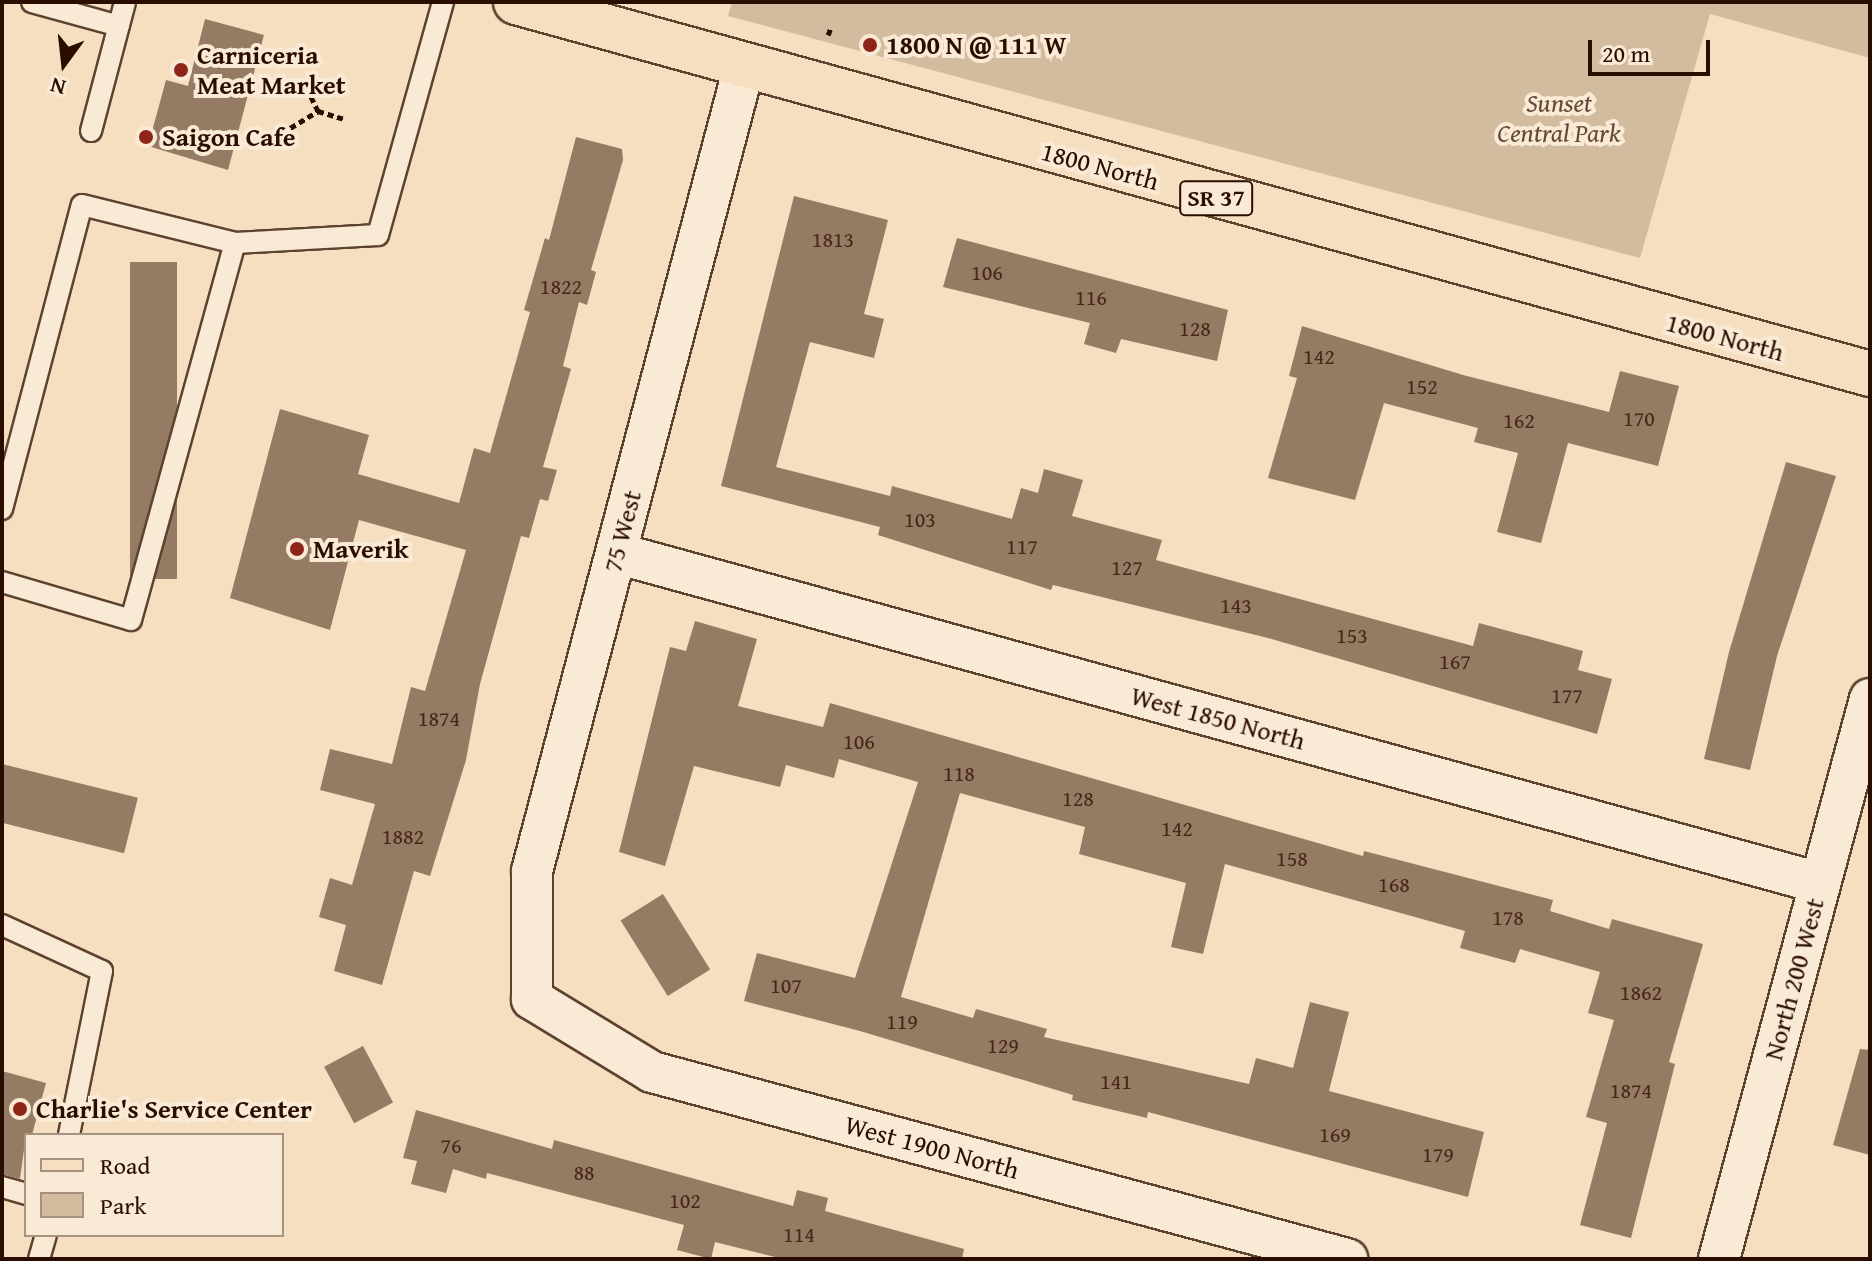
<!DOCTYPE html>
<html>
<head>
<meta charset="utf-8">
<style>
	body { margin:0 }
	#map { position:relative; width:1872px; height:1261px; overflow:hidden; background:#f6dfc0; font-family:"Gentium Book Plus",serif }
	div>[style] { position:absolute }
	.green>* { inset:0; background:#d3bb9f }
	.building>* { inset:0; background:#957a64; transform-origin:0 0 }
	.path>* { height:5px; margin-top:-2.5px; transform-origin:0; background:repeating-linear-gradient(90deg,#2b0d00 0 6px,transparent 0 10px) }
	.roads { filter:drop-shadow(2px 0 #5e4230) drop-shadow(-2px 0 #5e4230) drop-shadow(0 2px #5e4230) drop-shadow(0 -2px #5e4230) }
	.service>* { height:20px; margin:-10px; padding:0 10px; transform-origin:10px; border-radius:10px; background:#f9ead6 }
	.minor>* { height:40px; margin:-20px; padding:0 20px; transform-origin:20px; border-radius:20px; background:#f9ead6 }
	.primary>* { height:44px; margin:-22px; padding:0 22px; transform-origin:22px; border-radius:22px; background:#f6dfc0 }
	.dots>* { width:22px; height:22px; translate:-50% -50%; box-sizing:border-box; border:4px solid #f9ead6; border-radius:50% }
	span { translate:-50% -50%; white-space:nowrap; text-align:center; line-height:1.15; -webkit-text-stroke:8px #f9ead6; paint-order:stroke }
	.number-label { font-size:22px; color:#462819 }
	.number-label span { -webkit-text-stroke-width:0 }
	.shield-label span { padding:2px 6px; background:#f9ead6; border:2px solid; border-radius:6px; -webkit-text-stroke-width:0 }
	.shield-label { font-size:24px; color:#2b0d00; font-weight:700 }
	.poi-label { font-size:26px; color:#2b0d00; font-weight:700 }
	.left { translate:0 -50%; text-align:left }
	.park-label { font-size:26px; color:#664a38; font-style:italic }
	.street-label { font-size:26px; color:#2b0d00 }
	.frame { position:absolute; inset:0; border:4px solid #2b0d00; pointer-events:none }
	.legend { position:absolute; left:24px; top:1133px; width:260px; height:104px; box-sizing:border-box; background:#f9ead6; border:2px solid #a79280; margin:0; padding:10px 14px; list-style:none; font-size:24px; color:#2b0d00 }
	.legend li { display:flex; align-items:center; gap:16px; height:40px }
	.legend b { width:40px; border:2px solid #a79280 }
	.north { position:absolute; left:24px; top:24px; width:80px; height:80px; -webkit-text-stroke:6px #f9ead6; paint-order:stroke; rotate:195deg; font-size:22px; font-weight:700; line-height:32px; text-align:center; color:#2b0d00 }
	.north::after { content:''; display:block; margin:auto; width:28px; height:36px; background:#2b0d00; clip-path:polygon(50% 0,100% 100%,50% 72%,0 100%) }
	.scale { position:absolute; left:1588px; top:40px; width:122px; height:36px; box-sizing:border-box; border:4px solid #2b0d00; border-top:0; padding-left:10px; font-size:24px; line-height:28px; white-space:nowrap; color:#2b0d00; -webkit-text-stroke:6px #f9ead6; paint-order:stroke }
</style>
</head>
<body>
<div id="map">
	<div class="green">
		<div style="clip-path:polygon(732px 2px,1870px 2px,1870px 58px,1710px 14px,1640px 258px,728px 16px)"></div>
	</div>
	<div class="building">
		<div style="clip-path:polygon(205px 19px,264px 35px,228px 170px,148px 146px,166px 80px,188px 86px)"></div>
		<div style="clip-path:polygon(576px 137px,622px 149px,623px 160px,591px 270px,596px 272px,587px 305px,579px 302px,563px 366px,571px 369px,543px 467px,557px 470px,548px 501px,540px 499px,529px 538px,521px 536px,480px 684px,466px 760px,430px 876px,414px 871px,382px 985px,334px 971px,346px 925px,319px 917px,330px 878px,352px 885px,375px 804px,320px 790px,330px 749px,392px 764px,411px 687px,425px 691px,466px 550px,359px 520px,330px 630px,230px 598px,280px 409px,369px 435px,358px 474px,459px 503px,474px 448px,490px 453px,530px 312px,524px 310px,545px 238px,549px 240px)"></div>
		<div style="clip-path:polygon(794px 196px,888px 220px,864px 314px,884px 319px,874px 358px,810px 342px,776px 467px,890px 496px,892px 486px,1012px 519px,1021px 488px,1038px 493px,1044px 469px,1083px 480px,1072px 516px,1162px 540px,1156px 560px,1473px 646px,1479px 623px,1583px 651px,1578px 670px,1612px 679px,1597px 734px,1268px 638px,1053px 585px,1051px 590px,878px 535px,880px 527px,721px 486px)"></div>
		<div style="clip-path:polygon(957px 238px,1228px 310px,1217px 361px,1121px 339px,1116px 353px,1084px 344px,1090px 323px,943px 287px)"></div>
		<div style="left:130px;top:262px;width:47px;height:317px"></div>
		<div style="clip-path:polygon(1302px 326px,1463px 375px,1609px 412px,1620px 371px,1679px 386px,1658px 466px,1568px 443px,1541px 543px,1497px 532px,1518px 453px,1474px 442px,1478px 428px,1384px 403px,1355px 500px,1268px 478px,1297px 378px,1289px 376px)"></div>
		<div style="clip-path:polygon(1786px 462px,1836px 476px,1777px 656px,1750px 770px,1704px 759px,1729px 652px)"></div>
		<div style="clip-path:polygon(695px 621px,757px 639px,738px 706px,823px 727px,830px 703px,1363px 856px,1364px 851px,1553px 900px,1550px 911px,1609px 929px,1612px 919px,1703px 944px,1669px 1062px,1675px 1064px,1631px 1238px,1580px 1225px,1607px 1123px,1586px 1117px,1614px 1020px,1588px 1013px,1600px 972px,1520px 949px,1515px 963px,1460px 948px,1465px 931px,1225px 864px,1203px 954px,1171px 947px,1186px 883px,1079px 854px,1085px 827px,960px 793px,901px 997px,973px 1018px,976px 1009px,1047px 1029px,1044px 1037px,1249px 1084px,1256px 1058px,1293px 1068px,1310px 1002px,1349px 1012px,1329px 1091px,1484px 1132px,1468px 1197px,1148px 1112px,1147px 1118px,1072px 1100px,1073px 1095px,860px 1031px,744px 1001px,757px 953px,855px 978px,918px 782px,839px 759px,834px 778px,786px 765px,780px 787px,694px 766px,665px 866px,619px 852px,670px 647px,686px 651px)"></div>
		<div style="left:2px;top:764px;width:140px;height:57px;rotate:14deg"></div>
		<div style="left:663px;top:894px;width:89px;height:50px;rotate:58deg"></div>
		<div style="left:363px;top:1046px;width:64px;height:44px;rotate:62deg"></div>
		<div style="clip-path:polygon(1860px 1049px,1870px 1050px,1870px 1155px,1833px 1145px)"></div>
		<div style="clip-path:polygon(2px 1071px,46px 1083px,32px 1135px,26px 1135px,20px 1179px,2px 1174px)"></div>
		<div style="clip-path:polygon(416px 1110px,552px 1149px,554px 1140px,793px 1206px,797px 1190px,828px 1198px,825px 1211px,964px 1249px,962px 1259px,783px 1259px,715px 1242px,711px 1259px,677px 1250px,684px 1225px,487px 1173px,486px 1179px,453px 1169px,446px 1193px,411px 1184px,417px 1161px,403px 1158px)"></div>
	</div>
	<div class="path">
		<div style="left:828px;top:35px;width:8px;rotate:-67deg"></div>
		<div style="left:318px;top:111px;width:27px;rotate:17deg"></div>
		<div style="left:282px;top:133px;width:42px;rotate:-31.4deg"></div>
		<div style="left:318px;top:111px;width:30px;rotate:-116deg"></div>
	</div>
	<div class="roads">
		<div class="service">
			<div style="left:32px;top:2px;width:90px;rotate:15.4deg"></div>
			<div style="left:91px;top:131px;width:133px;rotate:-75.2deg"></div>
			<div style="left:2px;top:509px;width:314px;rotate:-75.3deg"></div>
			<div style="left:82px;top:205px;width:158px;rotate:13.9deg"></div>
			<div style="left:235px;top:243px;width:143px;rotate:-3.2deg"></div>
			<div style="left:378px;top:235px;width:242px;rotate:-74.4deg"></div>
			<div style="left:2px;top:582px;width:134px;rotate:16.4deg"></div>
			<div style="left:131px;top:620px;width:391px;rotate:-74.6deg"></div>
			<div style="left:2px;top:925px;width:110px;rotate:24.7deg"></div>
			<div style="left:102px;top:971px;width:167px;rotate:101.4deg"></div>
			<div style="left:2px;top:1187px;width:25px;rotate:16deg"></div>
			<div style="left:39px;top:1259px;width:25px;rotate:-74deg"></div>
		</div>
		<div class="minor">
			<div style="left:744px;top:67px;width:831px;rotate:104.77deg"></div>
			<div style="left:532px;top:871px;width:128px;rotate:90deg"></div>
			<div style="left:532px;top:999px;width:140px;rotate:31.3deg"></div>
			<div style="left:652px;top:1072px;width:720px;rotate:15.06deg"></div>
			<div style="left:616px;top:553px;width:1248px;rotate:15.33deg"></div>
			<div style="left:1719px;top:1259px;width:580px;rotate:-74.91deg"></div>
		</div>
		<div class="primary">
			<div style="left:516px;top:2px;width:1404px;rotate:15.36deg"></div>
		</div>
	</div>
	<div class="dots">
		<div style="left:870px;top:45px;background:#8f2418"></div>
		<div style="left:181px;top:70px;background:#8f2418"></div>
		<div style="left:146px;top:137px;background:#8f2418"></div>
		<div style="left:297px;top:549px;background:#8f2418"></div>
		<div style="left:20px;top:1109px;background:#8f2418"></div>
	</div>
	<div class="number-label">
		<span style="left:833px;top:240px">1813</span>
		<span style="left:987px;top:273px">106</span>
		<span style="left:561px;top:287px">1822</span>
		<span style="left:1091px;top:298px">116</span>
		<span style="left:1195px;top:329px">128</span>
		<span style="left:1319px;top:357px">142</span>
		<span style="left:1422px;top:387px">152</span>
		<span style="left:1639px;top:419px">170</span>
		<span style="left:1519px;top:421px">162</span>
		<span style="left:920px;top:520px">103</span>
		<span style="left:1022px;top:547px">117</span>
		<span style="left:1127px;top:568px">127</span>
		<span style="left:1236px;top:606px">143</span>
		<span style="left:1352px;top:636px">153</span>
		<span style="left:1455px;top:662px">167</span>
		<span style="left:1567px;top:696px">177</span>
		<span style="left:439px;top:719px">1874</span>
		<span style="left:859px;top:742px">106</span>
		<span style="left:959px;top:774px">118</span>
		<span style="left:1078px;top:799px">128</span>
		<span style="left:1177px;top:829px">142</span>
		<span style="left:403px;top:837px">1882</span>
		<span style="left:1292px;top:859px">158</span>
		<span style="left:1394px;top:885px">168</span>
		<span style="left:1508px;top:918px">178</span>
		<span style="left:786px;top:986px">107</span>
		<span style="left:1641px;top:993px">1862</span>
		<span style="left:902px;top:1022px">119</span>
		<span style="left:1003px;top:1046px">129</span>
		<span style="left:1116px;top:1082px">141</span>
		<span style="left:1631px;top:1091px">1874</span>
		<span style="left:1335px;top:1135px">169</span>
		<span style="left:451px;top:1146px">76</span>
		<span style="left:1438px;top:1155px">179</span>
		<span style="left:584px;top:1173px">88</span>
		<span style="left:685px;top:1201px">102</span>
		<span style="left:799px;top:1235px">114</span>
	</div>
	<div class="shield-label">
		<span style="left:1216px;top:198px">SR 37</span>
	</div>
	<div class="poi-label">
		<span class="left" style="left:886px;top:45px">1800 N @ 111 W</span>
		<span class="left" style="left:197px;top:70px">Carniceria<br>Meat Market</span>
		<span class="left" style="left:162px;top:137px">Saigon Cafe</span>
		<span class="left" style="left:313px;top:549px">Maverik</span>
		<span class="left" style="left:36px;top:1109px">Charlie's Service Center</span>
	</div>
	<div class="park-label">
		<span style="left:1559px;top:118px">Sunset<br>Central Park</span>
	</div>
	<div class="street-label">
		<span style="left:1100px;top:166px;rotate:15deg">1800 North</span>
		<span style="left:1725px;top:337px;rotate:15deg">1800 North</span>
		<span style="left:622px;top:531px;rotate:-75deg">75 West</span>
		<span style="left:1218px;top:718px;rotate:15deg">West 1850 North</span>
		<span style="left:1794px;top:979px;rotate:-75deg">North 200 West</span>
		<span style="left:932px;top:1147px;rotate:15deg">West 1900 North</span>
	</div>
	<div class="frame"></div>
	<ul class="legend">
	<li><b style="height:10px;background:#f6dfc0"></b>Road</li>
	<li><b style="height:22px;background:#d3bb9f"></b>Park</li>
	</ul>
	<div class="north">N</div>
	<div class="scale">20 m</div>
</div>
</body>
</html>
